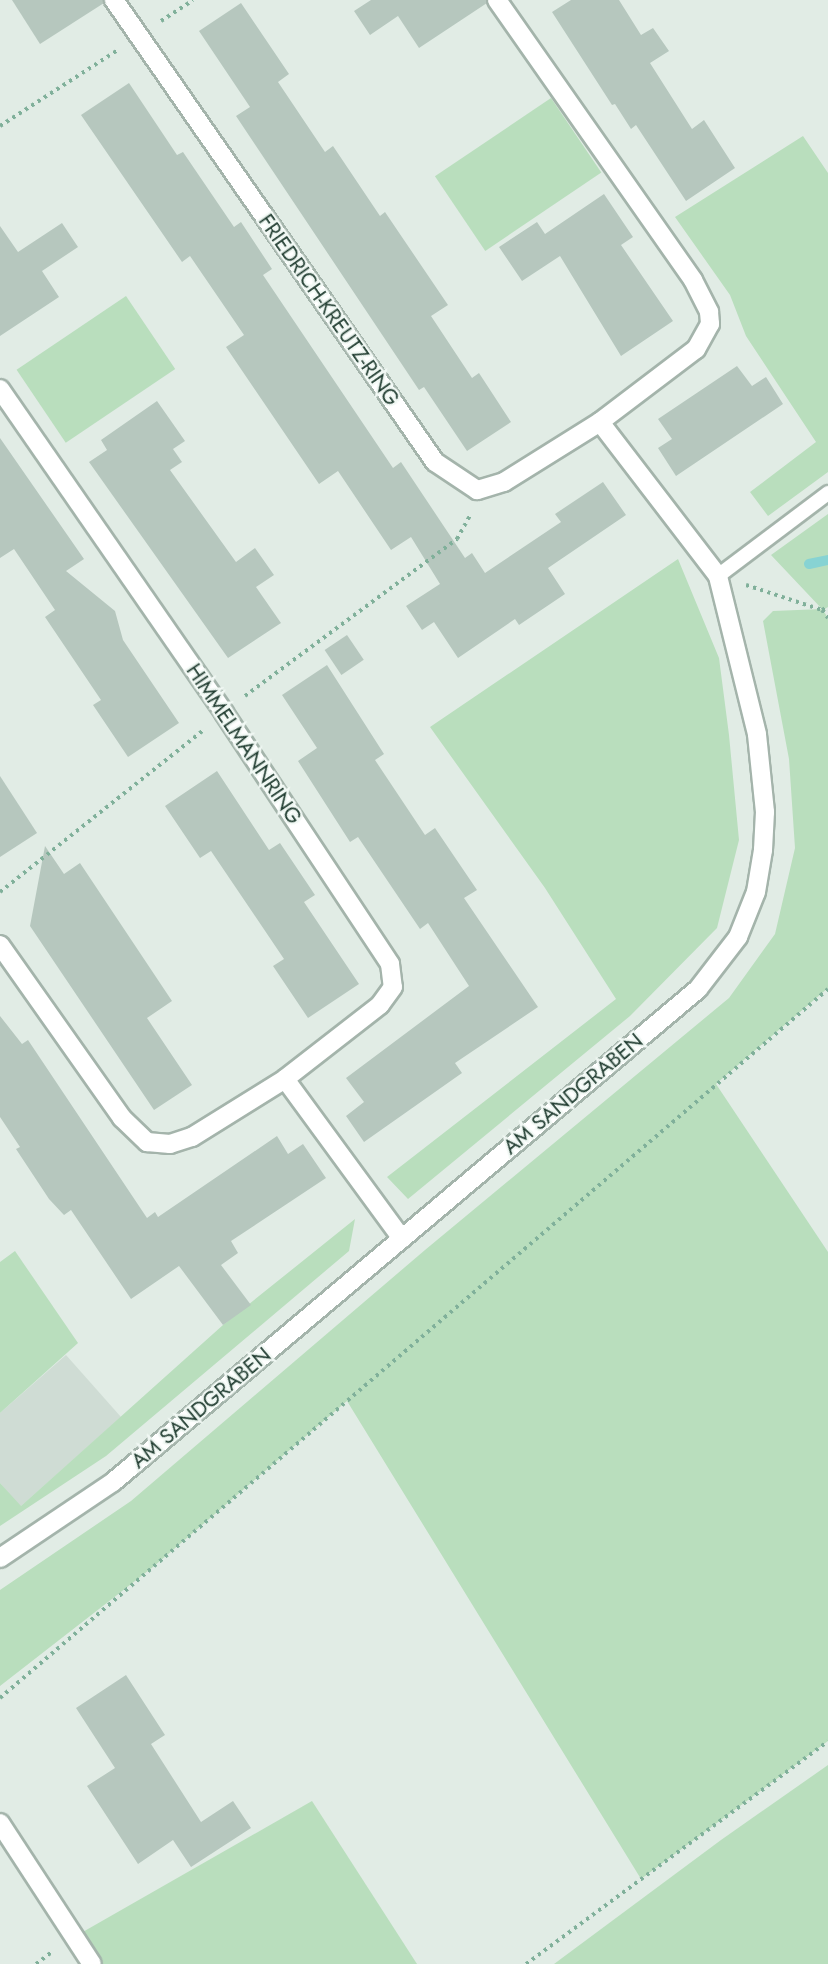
<!DOCTYPE html>
<html>
<head>
<meta charset="utf-8">
<style>
	body { margin:0 }
	#map { position:relative; width:828px; height:1964px; overflow:hidden; background:#e1ece5; font-family:Jost,sans-serif }
	div>[style] { position:absolute }
	.built>* { inset:0; background:#cfdcd4 }
	.green>* { inset:0; background:#b9debd; transform-origin:0 0 }
	.stream>* { height:10px; margin:-5px; padding:0 5px; transform-origin:5px; border-radius:5px; background:#87d3d3 }
	.building>* { inset:0; background:#b6c7be; transform-origin:0 0 }
	.path>* { height:4px; margin-top:-2px; transform-origin:0; background:repeating-linear-gradient(90deg,#80b09a 0 3px,transparent 0 7.5px) }
	.roads { filter:drop-shadow(2px 0 #a4b4ab) drop-shadow(-2px 0 #a4b4ab) drop-shadow(0 2px #a4b4ab) drop-shadow(0 -2px #a4b4ab) }
	.lane>* { height:14px; margin:-7px; padding:0 7px; transform-origin:7px; border-radius:7px; background:#fff }
	.street>* { height:18px; margin:-9px; padding:0 9px; transform-origin:9px; border-radius:9px; background:#fff }
	span { translate:-50% -50%; white-space:nowrap; text-align:center; line-height:1.15; -webkit-text-stroke:4.5px #f1f8f4; paint-order:stroke }
	.street-label { font-size:21px; color:#213d31 }
</style>
</head>
<body>
<div id="map">
	<div class="built">
		<div style="clip-path:polygon(66px 1355px,121px 1417px,20px 1507px,0 1483px,0 1413px)"></div>
	</div>
	<div class="green">
		<div style="left:551px;top:98px;width:90px;height:140px;rotate:56deg"></div>
		<div style="clip-path:polygon(803px 136px,828px 173px,828px 472px,768px 516px,750px 492px,816px 442px,746px 336px,730px 295px,675px 217px)"></div>
		<div style="left:126px;top:296px;width:88px;height:132px;rotate:56deg"></div>
		<div style="clip-path:polygon(828px 514px,828px 607px,823px 610px,828px 618px,828px 988px,716px 1084px,828px 1252px,828px 1741px,641px 1879px,347px 1401px,153px 1567px,0 1686px,0 1590px,131px 1501px,425px 1250px,729px 998px,775px 934px,795px 848px,789px 759px,763px 621px,773px 611px,822px 609px,771px 555px)"></div>
		<div style="clip-path:polygon(678px 559px,719px 658px,729px 735px,739px 840px,717px 928px,630px 1016px,408px 1199px,387px 1177px,616px 999px,545px 888px,430px 727px)"></div>
		<div style="clip-path:polygon(355px 1219px,349px 1251px,106px 1456px,0 1526px,0 1483px,21px 1506px,223px 1325px)"></div>
		<div style="clip-path:polygon(15px 1251px,78px 1343px,0 1413px,0 1262px)"></div>
		<div style="clip-path:polygon(828px 1765px,828px 1964px,554px 1964px,721px 1840px)"></div>
		<div style="clip-path:polygon(312px 1801px,417px 1964px,92px 1964px,74px 1937px)"></div>
	</div>
	<div class="stream">
		<div style="left:809px;top:564px;width:19px;rotate:-12deg"></div>
	</div>
	<div class="building">
		<div style="clip-path:polygon(12px 0,103px 0,104px 3px,40px 44px)"></div>
		<div style="clip-path:polygon(371px 0,486px 0,487px 3px,419px 48px,398px 16px,370px 35px,354px 11px)"></div>
		<div style="clip-path:polygon(571px 0,619px 0,641px 35px,653px 28px,669px 51px,650px 63px,692px 129px,704px 120px,735px 168px,686px 201px,636px 125px,631px 129px,615px 104px,612px 105px,552px 12px)"></div>
		<div style="clip-path:polygon(241px 3px,289px 74px,278px 82px,325px 152px,333px 146px,380px 216px,385px 212px,448px 305px,431px 316px,472px 378px,479px 373px,511px 422px,467px 451px,424px 387px,419px 390px,236px 116px,250px 107px,199px 31px)"></div>
		<div style="clip-path:polygon(129px 83px,177px 155px,183px 152px,234px 227px,241px 222px,272px 269px,263px 275px,393px 468px,401px 462px,465px 558px,472px 553px,485px 573px,561px 522px,555px 514px,603px 482px,626px 515px,548px 568px,565px 594px,519px 625px,515px 619px,458px 658px,434px 622px,422px 630px,406px 606px,440px 584px,411px 537px,391px 550px,338px 471px,319px 484px,226px 347px,244px 335px,190px 256px,182px 262px,81px 115px)"></div>
		<div style="clip-path:polygon(604px 194px,633px 237px,621px 245px,673px 321px,621px 356px,560px 256px,522px 281px,499px 247px,537px 222px,545px 234px)"></div>
		<div style="clip-path:polygon(62px 223px,78px 247px,42px 271px,59px 297px,0 336px,0 226px,18px 252px)"></div>
		<div style="clip-path:polygon(737px 366px,752px 386px,766px 377px,783px 404px,676px 476px,658px 448px,672px 439px,658px 419px)"></div>
		<div style="clip-path:polygon(157px 401px,185px 441px,173px 449px,182px 462px,170px 470px,236px 562px,255px 548px,274px 575px,256px 587px,281px 623px,228px 658px,89px 462px,107px 450px,101px 440px)"></div>
		<div style="clip-path:polygon(0 438px,84px 559px,66px 571px,115px 611px,123px 640px,179px 723px,128px 757px,93px 705px,101px 700px,45px 617px,55px 610px,14px 549px,0 558px)"></div>
		<div style="left:347px;top:635px;width:30px;height:27px;rotate:56deg"></div>
		<div style="clip-path:polygon(327px 665px,384px 754px,375px 760px,425px 835px,435px 828px,477px 890px,464px 898px,538px 1007px,455px 1063px,462px 1073px,364px 1142px,346px 1116px,364px 1102px,346px 1078px,469px 986px,428px 923px,420px 929px,358px 837px,350px 842px,298px 761px,317px 748px,282px 695px)"></div>
		<div style="clip-path:polygon(217px 771px,269px 850px,280px 843px,315px 895px,304px 902px,359px 984px,308px 1018px,273px 966px,284px 959px,211px 851px,200px 858px,165px 806px)"></div>
		<div style="clip-path:polygon(0 776px,37px 833px,0 857px)"></div>
		<div style="clip-path:polygon(45px 846px,64px 874px,80px 863px,172px 1001px,147px 1018px,192px 1085px,154px 1110px,30px 926px)"></div>
		<div style="clip-path:polygon(0 1016px,22px 1044px,28px 1040px,147px 1218px,155px 1212px,158px 1217px,277px 1136px,288px 1154px,303px 1144px,326px 1178px,231px 1241px,238px 1253px,221px 1265px,251px 1305px,223px 1325px,179px 1266px,131px 1299px,71px 1210px,64px 1215px,49px 1199px,16px 1149px,20px 1147px,0 1117px)"></div>
		<div style="clip-path:polygon(126px 1675px,165px 1735px,151px 1744px,201px 1822px,233px 1801px,251px 1828px,191px 1867px,173px 1840px,138px 1864px,87px 1786px,115px 1768px,76px 1708px)"></div>
	</div>
	<div class="path">
		<div style="left:161px;top:21px;width:38px;rotate:-33deg"></div>
		<div style="left:0;top:126px;width:140px;rotate:-32.8deg"></div>
		<div style="left:746px;top:585px;width:80px;rotate:18.2deg"></div>
		<div style="left:822px;top:610px;width:7px;rotate:-27deg"></div>
		<div style="left:822px;top:610px;width:10px;rotate:53deg"></div>
		<div style="left:245px;top:696px;width:264px;rotate:-36.5deg"></div>
		<div style="left:457px;top:539px;width:29px;rotate:-61deg"></div>
		<div style="left:0;top:892px;width:262px;rotate:-38.5deg"></div>
		<div style="left:0;top:1698px;width:1090px;rotate:-40.57deg"></div>
		<div style="left:36px;top:1964px;width:20px;rotate:-37deg"></div>
		<div style="left:526px;top:1964px;width:375px;rotate:-36.4deg"></div>
	</div>
	<div class="roads">
		<div class="lane">
			<div style="left:718px;top:576px;width:138px;rotate:-37deg"></div>
		</div>
		<div class="street">
			<div style="left:497px;top:0;width:342px;rotate:55deg"></div>
			<div style="left:693px;top:280px;width:36px;rotate:63deg"></div>
			<div style="left:709px;top:312px;width:12px;rotate:85deg"></div>
			<div style="left:710px;top:324px;width:29px;rotate:119deg"></div>
			<div style="left:696px;top:349px;width:121px;rotate:142.8deg"></div>
			<div style="left:0;top:389px;width:394px;rotate:55.3deg"></div>
			<div style="left:224px;top:713px;width:301px;rotate:56.5deg"></div>
			<div style="left:390px;top:964px;width:23px;rotate:83deg"></div>
			<div style="left:393px;top:987px;width:22px;rotate:126deg"></div>
			<div style="left:380px;top:1005px;width:120px;rotate:142.1deg"></div>
			<div style="left:0;top:945px;width:212px;rotate:54.8deg"></div>
			<div style="left:122px;top:1118px;width:35px;rotate:44deg"></div>
			<div style="left:147px;top:1142px;width:23px;rotate:5deg"></div>
			<div style="left:170px;top:1144px;width:23px;rotate:-18deg"></div>
			<div style="left:192px;top:1137px;width:110px;rotate:-31.9deg"></div>
			<div style="left:285px;top:1079px;width:198px;rotate:53.8deg"></div>
			<div style="left:0;top:1558px;width:136px;rotate:-33.9deg"></div>
			<div style="left:113px;top:1482px;width:765px;rotate:-40.12deg"></div>
			<div style="left:698px;top:989px;width:66px;rotate:-52.4deg"></div>
			<div style="left:738px;top:937px;width:48px;rotate:-68.2deg"></div>
			<div style="left:756px;top:892px;width:43px;rotate:-80.5deg"></div>
			<div style="left:763px;top:850px;width:38px;rotate:-87deg"></div>
			<div style="left:765px;top:812px;width:78px;rotate:-95.9deg"></div>
			<div style="left:757px;top:734px;width:163px;rotate:-103.9deg"></div>
			<div style="left:718px;top:576px;width:194px;rotate:-127.5deg"></div>
			<div style="left:600px;top:422px;width:113px;rotate:148deg"></div>
			<div style="left:504px;top:482px;width:28px;rotate:163deg"></div>
			<div style="left:477px;top:490px;width:50px;rotate:-146.3deg"></div>
			<div style="left:435px;top:462px;width:563px;rotate:-124.79deg"></div>
			<div style="left:0;top:1823px;width:168px;rotate:56.9deg"></div>
		</div>
	</div>
	<div class="street-label">
		<span style="left:329px;top:310px;rotate:55deg">FRIEDRICH-KREUTZ-RING</span>
		<span style="left:244px;top:744px;rotate:56deg">HIMMELMANNRING</span>
		<span style="left:573px;top:1094px;rotate:-40deg">AM SANDGRABEN</span>
		<span style="left:201px;top:1408px;rotate:-40deg">AM SANDGRABEN</span>
	</div>
</div>
</body>
</html>
